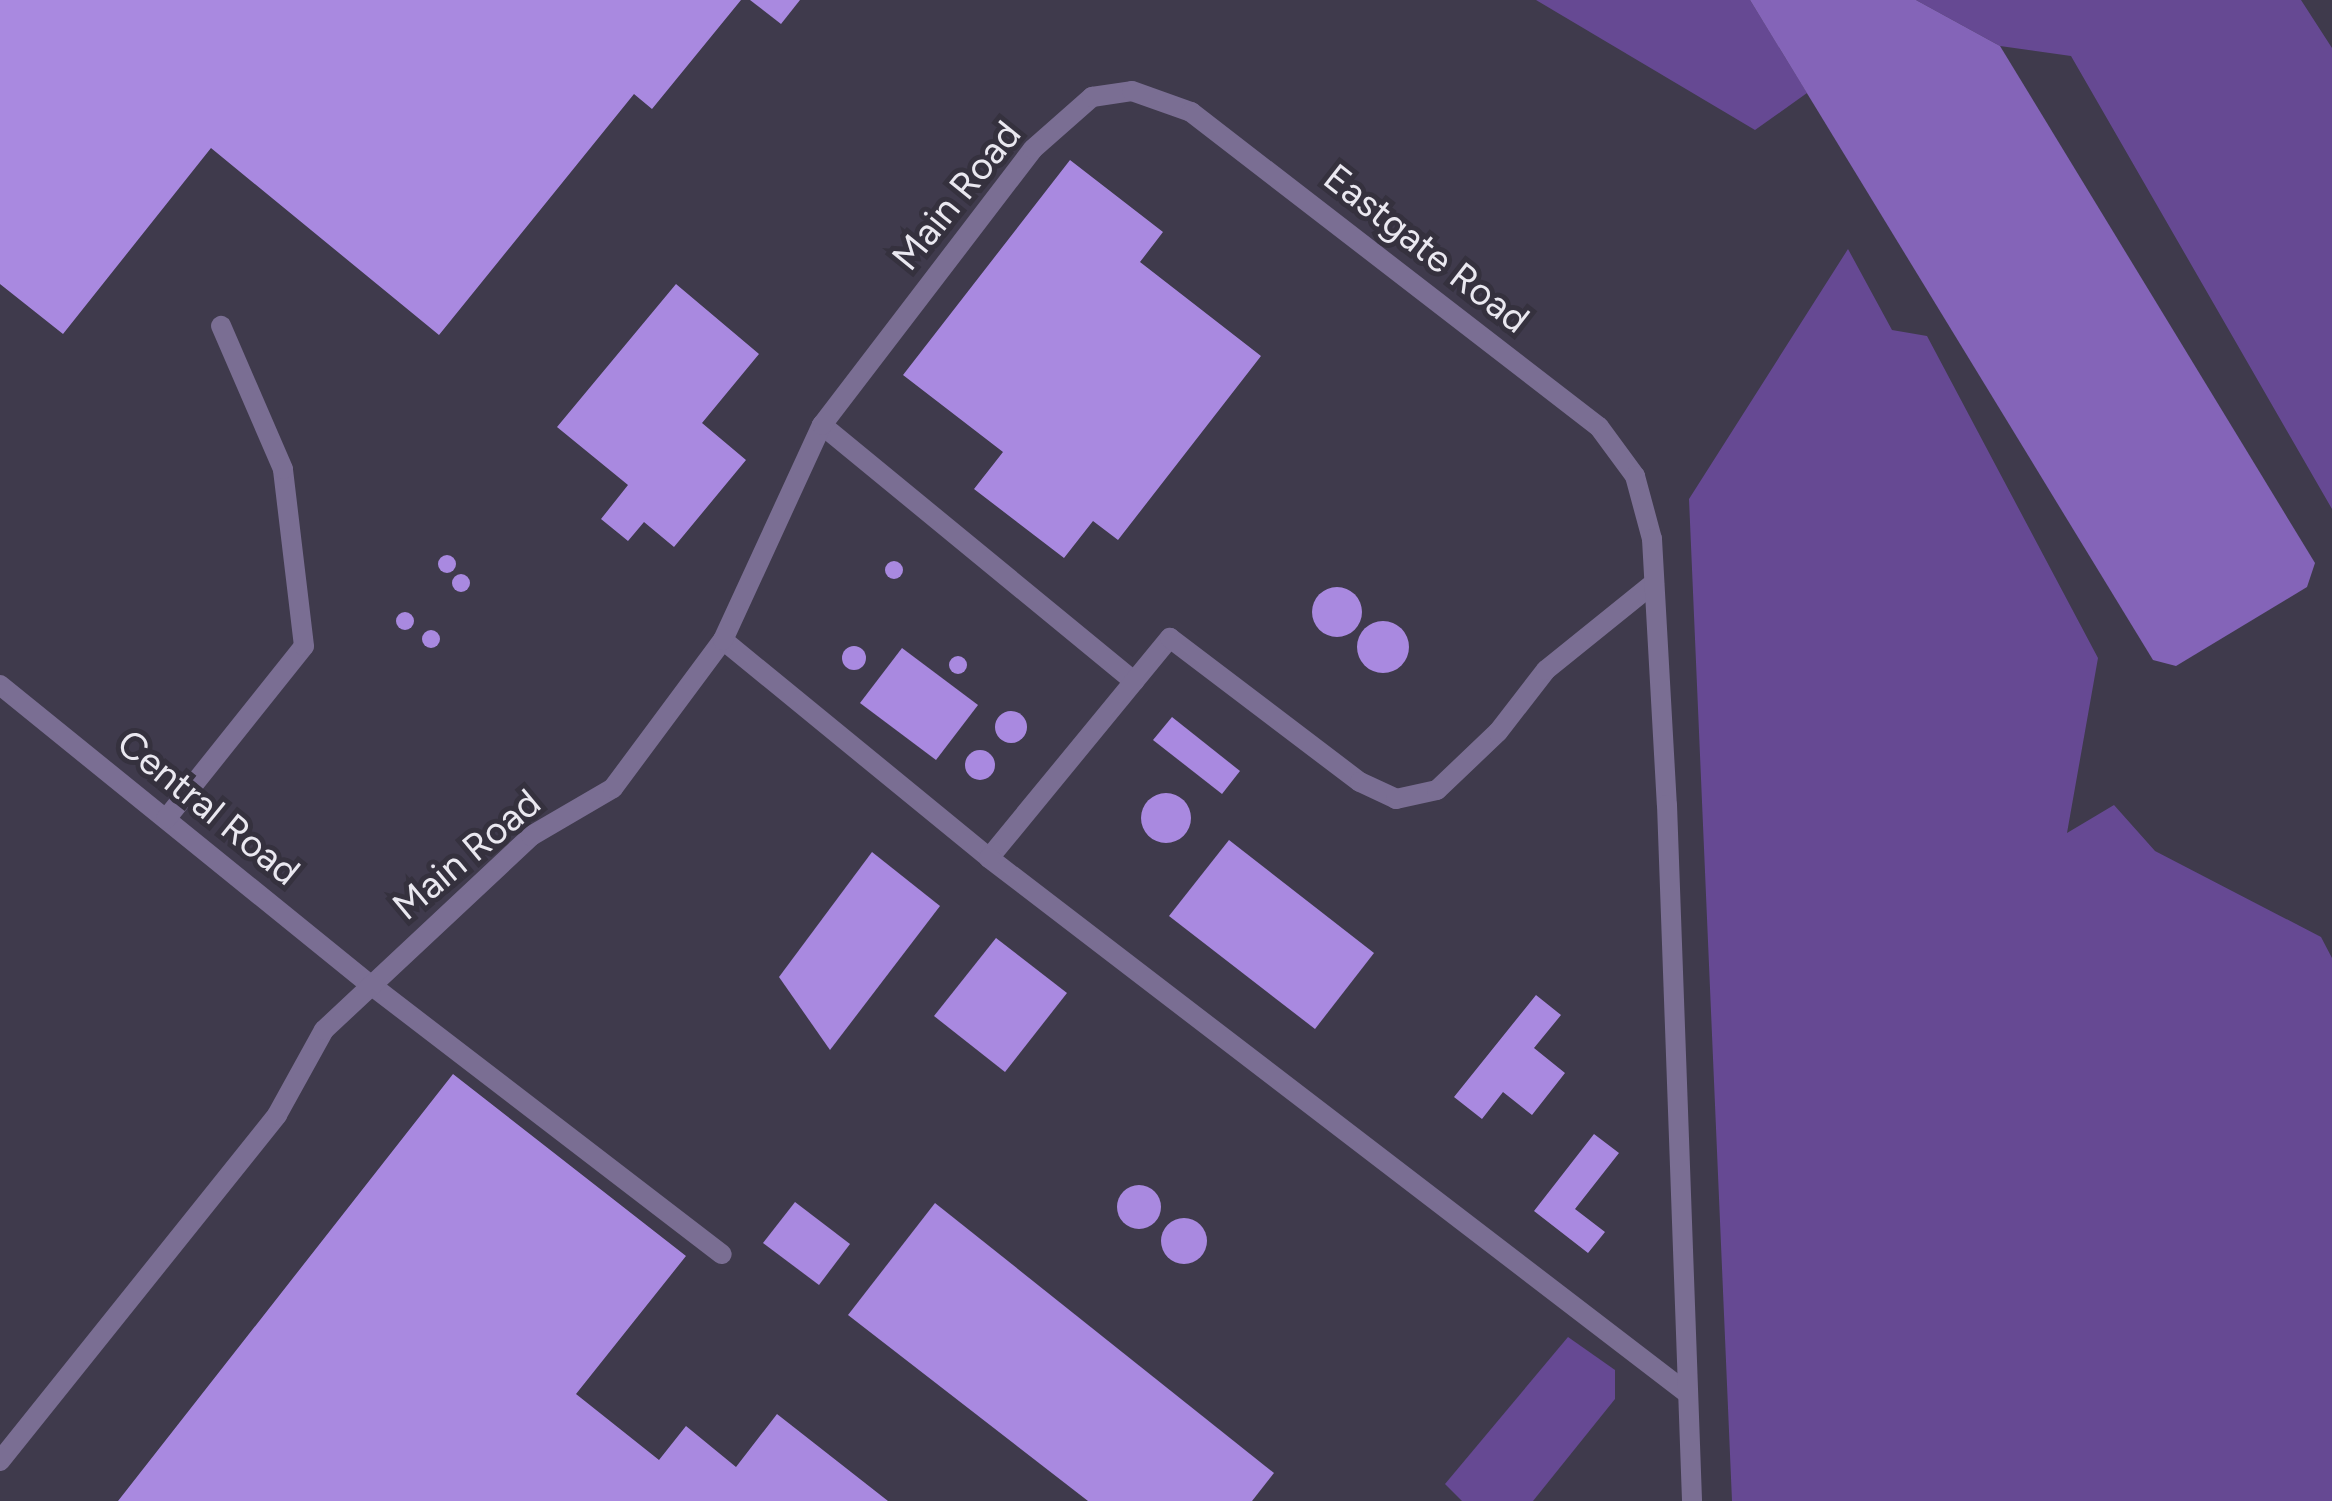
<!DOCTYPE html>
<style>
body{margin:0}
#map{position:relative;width:2332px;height:1501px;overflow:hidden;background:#35313e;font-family:Figtree,sans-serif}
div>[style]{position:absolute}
.built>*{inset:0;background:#3f3a4c}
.green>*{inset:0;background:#664993}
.water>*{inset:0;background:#8464b8}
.building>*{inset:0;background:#a989e0}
.round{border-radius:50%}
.service>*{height:20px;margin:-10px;padding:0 10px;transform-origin:10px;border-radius:10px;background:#7a6e93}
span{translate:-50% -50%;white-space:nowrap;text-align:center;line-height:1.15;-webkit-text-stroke:10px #35313e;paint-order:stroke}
.street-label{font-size:38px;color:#eae8f0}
</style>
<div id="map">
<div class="built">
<i style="clip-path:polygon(0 0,2332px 0,2332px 1501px,0 1501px)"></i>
</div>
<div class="green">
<i style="clip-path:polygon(1536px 0,1750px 0,1807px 93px,1755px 130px)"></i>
<i style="clip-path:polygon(1916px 0,2301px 0,2332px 48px,2332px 509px,2071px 56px,2000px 46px)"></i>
<i style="clip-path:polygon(1848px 249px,1892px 330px,1927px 336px,2098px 658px,2067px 833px,2114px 805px,2155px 851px,2321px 937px,2332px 958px,2332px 1501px,1732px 1501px,1689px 499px)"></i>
<i style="clip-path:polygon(1568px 1337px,1615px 1370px,1615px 1399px,1533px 1501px,1462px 1501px,1445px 1484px)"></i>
</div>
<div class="water">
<i style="clip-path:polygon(1750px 0,1916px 0,2000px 46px,2315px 563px,2307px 587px,2176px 666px,2153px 660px)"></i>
</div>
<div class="building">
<i style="clip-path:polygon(0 0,741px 0,652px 109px,634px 94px,439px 335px,211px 148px,63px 334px,0 284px)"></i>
<i style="clip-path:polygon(750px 0,800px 0,781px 24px)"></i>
<i style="clip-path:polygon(1070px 160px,1163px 232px,1140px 262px,1261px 356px,1118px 540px,1093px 521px,1064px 558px,974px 489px,1003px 452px,903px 375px)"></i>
<i style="clip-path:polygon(676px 284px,759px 354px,702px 423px,746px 460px,674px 547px,644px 522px,628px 541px,601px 519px,628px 485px,557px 427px)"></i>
<i class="round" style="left:438px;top:555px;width:18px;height:18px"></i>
<i class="round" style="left:885px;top:561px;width:18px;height:18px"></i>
<i class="round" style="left:452px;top:574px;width:18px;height:18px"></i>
<i class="round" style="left:1312px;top:587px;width:50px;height:50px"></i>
<i class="round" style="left:396px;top:612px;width:18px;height:18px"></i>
<i class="round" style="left:1357px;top:621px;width:52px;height:52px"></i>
<i class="round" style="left:422px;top:630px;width:18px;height:18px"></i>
<i class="round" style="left:842px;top:646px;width:24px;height:24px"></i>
<i style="clip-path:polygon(902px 648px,978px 705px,936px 760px,860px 703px)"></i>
<i class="round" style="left:949px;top:656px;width:18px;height:18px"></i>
<i class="round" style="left:995px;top:711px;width:32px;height:32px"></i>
<i style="clip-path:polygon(1172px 717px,1240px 771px,1222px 794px,1153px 740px)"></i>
<i class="round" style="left:965px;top:750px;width:30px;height:30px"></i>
<i class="round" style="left:1141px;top:793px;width:50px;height:50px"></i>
<i style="clip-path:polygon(1229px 840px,1374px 953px,1315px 1029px,1169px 916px)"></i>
<i style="clip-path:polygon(872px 852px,940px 906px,830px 1050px,779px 977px)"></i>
<i style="clip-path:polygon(996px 938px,1067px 993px,1005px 1072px,934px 1016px)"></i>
<i style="clip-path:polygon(1536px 995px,1561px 1015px,1534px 1048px,1565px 1073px,1532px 1115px,1503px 1092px,1482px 1119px,1454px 1097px)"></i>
<i style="clip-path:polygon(453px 1074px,686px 1256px,576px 1394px,659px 1460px,686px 1426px,736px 1467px,777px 1414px,888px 1501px,118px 1501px)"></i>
<i style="clip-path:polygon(1594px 1134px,1619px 1153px,1575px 1209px,1605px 1232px,1588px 1253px,1534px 1211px)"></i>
<i class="round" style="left:1117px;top:1185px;width:44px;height:44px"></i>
<i style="clip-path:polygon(795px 1202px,850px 1244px,819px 1285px,763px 1243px)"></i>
<i style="clip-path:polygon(935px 1203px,1274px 1473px,1252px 1501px,1088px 1501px,848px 1315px)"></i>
<i class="round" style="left:1161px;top:1218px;width:46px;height:46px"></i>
</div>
<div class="service">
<i style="left:822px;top:425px;width:404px;rotate:39.4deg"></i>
<i style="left:723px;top:640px;width:344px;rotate:39.3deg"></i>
<i style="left:989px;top:858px;width:285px;rotate:-50.6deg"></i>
<i style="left:1170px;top:638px;width:238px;rotate:37.2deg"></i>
<i style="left:1360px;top:782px;width:40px;rotate:25deg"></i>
<i style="left:1396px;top:799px;width:42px;rotate:-12.4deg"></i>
<i style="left:1437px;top:790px;width:84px;rotate:-43.6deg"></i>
<i style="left:1498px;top:732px;width:78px;rotate:-52.3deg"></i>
<i style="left:1546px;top:670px;width:139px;rotate:-38.9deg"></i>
<i style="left:0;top:685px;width:477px;rotate:39deg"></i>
<i style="left:371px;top:985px;width:442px;rotate:37.5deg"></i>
<i style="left:166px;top:819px;width:221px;rotate:-51.4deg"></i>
<i style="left:304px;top:646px;width:178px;rotate:-96.8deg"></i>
<i style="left:283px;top:469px;width:156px;rotate:-113.4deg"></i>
<i style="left:989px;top:858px;width:879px;rotate:37.47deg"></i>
<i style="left:0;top:1461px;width:443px;rotate:-51.3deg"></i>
<i style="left:277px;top:1115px;width:97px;rotate:-61.1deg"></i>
<i style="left:324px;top:1030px;width:284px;rotate:-43.1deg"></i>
<i style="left:531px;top:836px;width:95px;rotate:-30.3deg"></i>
<i style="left:613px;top:788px;width:184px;rotate:-53.4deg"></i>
<i style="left:723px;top:640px;width:237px;rotate:-65.3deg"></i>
<i style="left:822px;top:425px;width:347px;rotate:-52.6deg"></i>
<i style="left:1033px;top:149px;width:79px;rotate:-41.4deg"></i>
<i style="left:1092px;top:97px;width:40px;rotate:-8.5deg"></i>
<i style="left:1132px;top:91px;width:63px;rotate:19.6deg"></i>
<i style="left:1191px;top:112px;width:515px;rotate:37.67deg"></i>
<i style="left:1599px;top:427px;width:61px;rotate:53.7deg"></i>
<i style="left:1635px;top:476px;width:65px;rotate:74.9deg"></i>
<i style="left:1652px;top:539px;width:266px;rotate:86.8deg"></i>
<i style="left:1667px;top:805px;width:696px;rotate:87.94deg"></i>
</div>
<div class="street-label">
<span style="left:957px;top:196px;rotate:-51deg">Main Road</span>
<span style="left:1426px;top:249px;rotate:38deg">Eastgate Road</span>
<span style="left:208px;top:808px;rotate:39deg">Central Road</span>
<span style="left:467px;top:855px;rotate:-40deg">Main Road</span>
</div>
</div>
